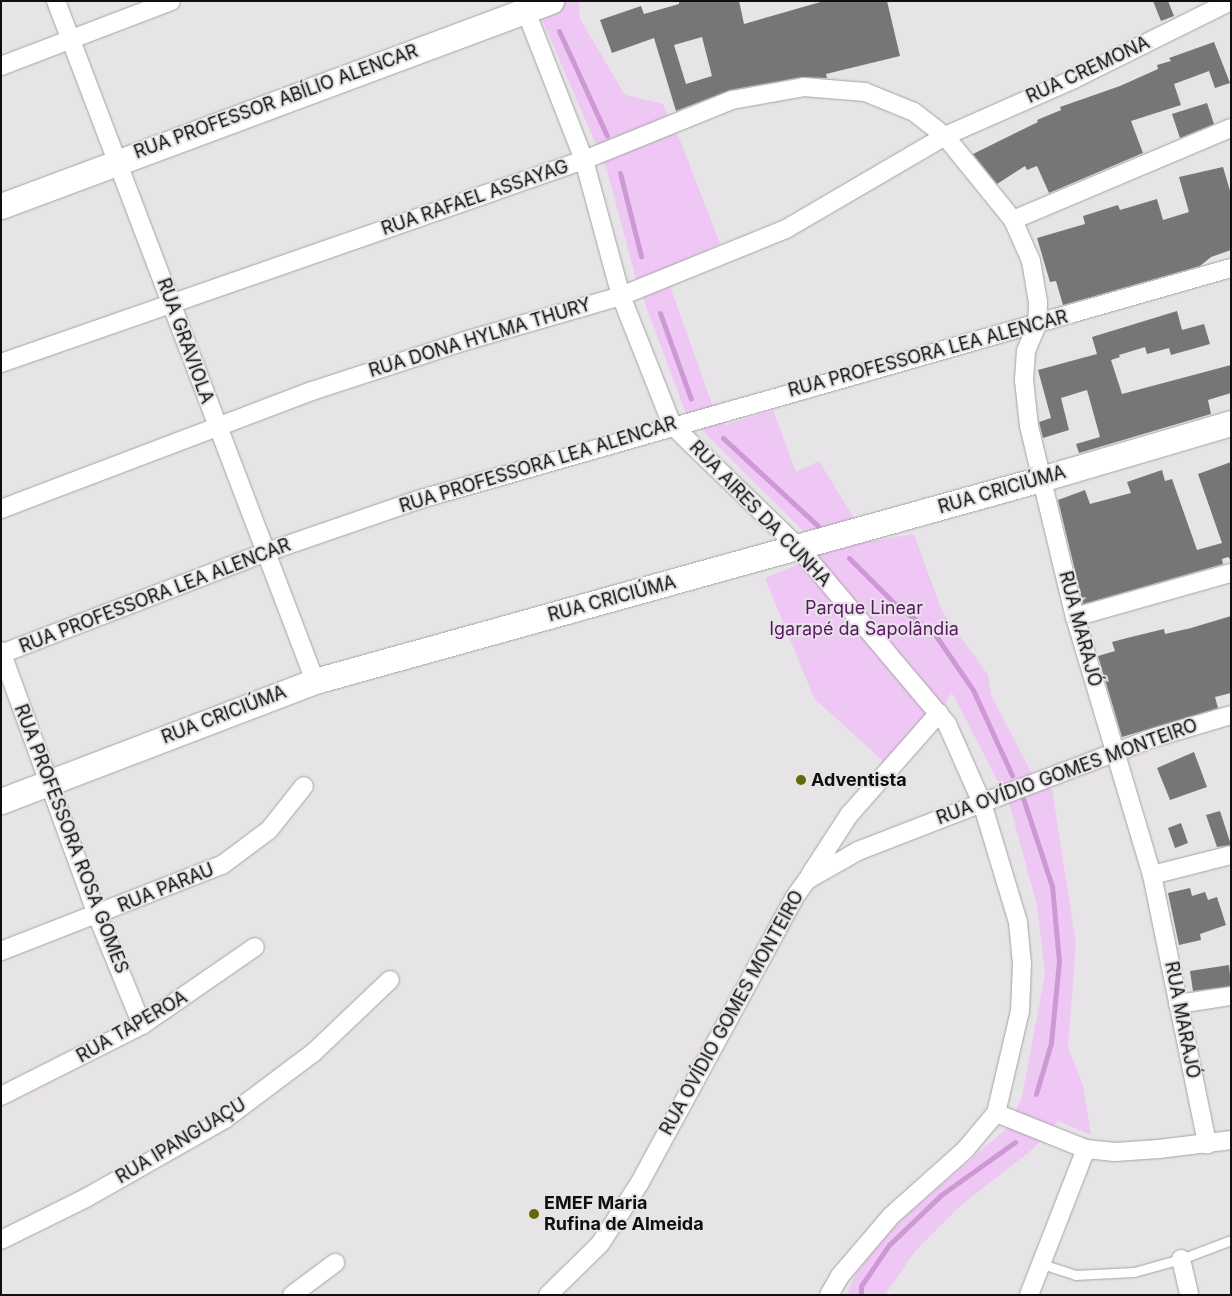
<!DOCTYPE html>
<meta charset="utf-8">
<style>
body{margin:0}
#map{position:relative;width:1232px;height:1296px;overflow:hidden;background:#e7e4e7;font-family:Inter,sans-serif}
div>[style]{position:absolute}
.green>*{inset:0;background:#efc7f4}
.stream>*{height:5px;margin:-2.5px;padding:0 2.5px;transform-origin:2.5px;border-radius:2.5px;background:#cd98d5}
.building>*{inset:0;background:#777578}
.roads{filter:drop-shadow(0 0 1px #a5a2a5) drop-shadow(0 0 1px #a5a2a5)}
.lane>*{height:9px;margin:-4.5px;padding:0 4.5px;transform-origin:4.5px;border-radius:4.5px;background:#fff}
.street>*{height:18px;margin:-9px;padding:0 9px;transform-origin:9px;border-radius:9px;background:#fff}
.secondary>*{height:25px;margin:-12.5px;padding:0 12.5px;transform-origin:12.5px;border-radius:12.5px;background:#fff}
.dots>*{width:14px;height:14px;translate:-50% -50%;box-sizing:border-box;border:2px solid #e7e4e7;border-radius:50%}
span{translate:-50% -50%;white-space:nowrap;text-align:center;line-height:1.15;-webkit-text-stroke:4px #e7e4e7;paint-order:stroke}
.street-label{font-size:18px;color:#100f10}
.park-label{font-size:18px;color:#591862}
.poi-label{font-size:18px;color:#100f10;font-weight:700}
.left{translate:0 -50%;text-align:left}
.frame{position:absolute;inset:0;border:2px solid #100f10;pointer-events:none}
</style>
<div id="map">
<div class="green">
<i style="clip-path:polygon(534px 1px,579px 1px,580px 19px,625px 95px,663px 104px,682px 145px,720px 244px,667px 268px,672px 292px,711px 401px,725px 425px,773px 410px,796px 472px,819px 461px,857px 523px,872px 541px,914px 534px,942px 611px,988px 675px,991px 695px,1031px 772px,1044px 786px,1052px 789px,1076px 944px,1068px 1047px,1083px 1085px,1091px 1135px,1058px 1121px,1033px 1149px,960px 1206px,915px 1251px,885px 1295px,847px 1294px,855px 1275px,886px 1233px,1006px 1129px,1022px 1097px,1045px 974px,1037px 905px,1009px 803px,952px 693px,897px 774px,814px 698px,765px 578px,798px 564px,807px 535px,686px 414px,636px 279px,607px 170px)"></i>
</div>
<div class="stream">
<i style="left:559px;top:31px;width:115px;rotate:65.4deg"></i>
<i style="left:620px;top:173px;width:86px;rotate:75.8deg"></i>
<i style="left:660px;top:313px;width:91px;rotate:70.2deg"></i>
<i style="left:723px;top:438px;width:129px;rotate:42.8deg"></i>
<i style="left:849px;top:558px;width:68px;rotate:45deg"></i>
<i style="left:897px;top:606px;width:46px;rotate:36.1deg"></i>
<i style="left:934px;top:633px;width:69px;rotate:55.6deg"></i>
<i style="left:973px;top:690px;width:94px;rotate:65.4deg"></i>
<i style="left:1023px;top:798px;width:93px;rotate:71.8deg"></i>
<i style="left:1052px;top:886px;width:75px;rotate:84.7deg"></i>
<i style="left:1059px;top:961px;width:82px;rotate:95.6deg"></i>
<i style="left:1051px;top:1043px;width:53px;rotate:106.4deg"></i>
<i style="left:861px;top:1295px;width:9px;rotate:-90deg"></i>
<i style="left:861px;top:1286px;width:50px;rotate:-55.7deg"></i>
<i style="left:889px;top:1245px;width:72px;rotate:-43.9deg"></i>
<i style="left:941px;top:1195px;width:91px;rotate:-35.6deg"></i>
</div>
<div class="building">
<i style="clip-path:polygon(evenodd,679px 1px,739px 1px,744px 24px,824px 1px,887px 1px,900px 56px,826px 74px,827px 78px,802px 77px,730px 90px,676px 111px,654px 38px,612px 53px,600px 20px,641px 6px,644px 14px,679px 4px,679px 1px,702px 37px,712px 76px,686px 84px,674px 45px,702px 37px)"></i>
<i style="clip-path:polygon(1153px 1px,1168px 1px,1174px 16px,1161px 21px)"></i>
<i style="clip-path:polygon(1214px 42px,1230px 83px,1215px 88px,1209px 71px,1174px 84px,1181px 105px,1131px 121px,1143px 153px,1049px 193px,1037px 166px,1027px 170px,1025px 166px,997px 184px,973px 154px,1038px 122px,1037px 120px,1061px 110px,1060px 107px,1120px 86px,1158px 69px,1157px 65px,1171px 61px,1169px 58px)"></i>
<i style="clip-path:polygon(1207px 103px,1214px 124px,1180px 138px,1172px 114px)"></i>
<i style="clip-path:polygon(1223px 167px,1231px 194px,1231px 250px,1211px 257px,1200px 266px,1063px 305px,1056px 281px,1050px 282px,1037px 238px,1085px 224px,1083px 216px,1118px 205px,1120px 210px,1157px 199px,1163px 220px,1189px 212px,1179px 177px)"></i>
<i style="clip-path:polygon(1177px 311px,1182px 330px,1204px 324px,1210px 344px,1171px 355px,1169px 348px,1147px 354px,1145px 347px,1119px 355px,1120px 357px,1111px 360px,1122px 394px,1231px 365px,1231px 393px,1208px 400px,1211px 414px,1079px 453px,1076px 444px,1100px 437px,1087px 390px,1061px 398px,1069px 430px,1043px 438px,1039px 422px,1051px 418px,1038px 370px,1097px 354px,1092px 337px)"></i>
<i style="clip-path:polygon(1231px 462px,1231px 560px,1228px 557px,1222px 559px,1223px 564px,1083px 604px,1058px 500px,1085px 490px,1090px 504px,1131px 493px,1127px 482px,1162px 470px,1165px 481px,1172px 479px,1197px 550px,1222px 543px,1198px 474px)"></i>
<i style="clip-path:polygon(1231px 616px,1231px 693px,1215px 697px,1218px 708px,1122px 737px,1098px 656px,1115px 651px,1112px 642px,1127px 638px,1164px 629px,1165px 634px,1191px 628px)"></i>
<i style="clip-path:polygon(1194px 752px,1207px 787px,1170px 800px,1157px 768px)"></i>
<i style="clip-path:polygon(1220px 811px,1231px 845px,1217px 847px,1206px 815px)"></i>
<i style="clip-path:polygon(1181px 823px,1188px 843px,1175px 848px,1168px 828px)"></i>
<i style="clip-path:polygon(1190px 888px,1192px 896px,1205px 892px,1208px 900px,1217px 897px,1226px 925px,1200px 934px,1201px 940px,1179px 945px,1168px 893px)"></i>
<i style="clip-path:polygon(1229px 965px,1231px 986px,1193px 991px,1190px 971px)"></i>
</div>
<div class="roads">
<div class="lane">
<i style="left:1039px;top:1263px;width:38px;rotate:18deg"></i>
<i style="left:1075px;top:1275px;width:59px;rotate:-2.9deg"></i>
<i style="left:1134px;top:1272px;width:49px;rotate:-15.5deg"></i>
<i style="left:1181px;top:1259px;width:53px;rotate:-20.8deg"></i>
</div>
<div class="street">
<i style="left:56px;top:1px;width:728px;rotate:69.15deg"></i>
<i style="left:522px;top:1px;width:171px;rotate:68.7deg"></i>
<i style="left:584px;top:160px;width:141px;rotate:74.8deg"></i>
<i style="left:621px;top:296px;width:139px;rotate:68.4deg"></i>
<i style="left:672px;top:425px;width:175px;rotate:44.1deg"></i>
<i style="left:798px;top:547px;width:231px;rotate:49.9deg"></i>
<i style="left:947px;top:724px;width:86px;rotate:66.1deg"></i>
<i style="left:982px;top:803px;width:124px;rotate:73.2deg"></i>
<i style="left:1018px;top:922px;width:42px;rotate:84.6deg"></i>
<i style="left:1022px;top:964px;width:47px;rotate:92.4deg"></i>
<i style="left:1020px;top:1011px;width:105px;rotate:103.2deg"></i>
<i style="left:996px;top:1113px;width:48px;rotate:130deg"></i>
<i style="left:965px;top:1150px;width:99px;rotate:138.3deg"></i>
<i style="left:891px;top:1216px;width:79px;rotate:130.4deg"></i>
<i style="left:840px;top:1276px;width:22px;rotate:120deg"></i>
<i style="left:1px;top:66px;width:182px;rotate:-20.9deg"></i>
<i style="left:1013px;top:220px;width:237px;rotate:-22.9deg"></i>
<i style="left:1px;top:363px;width:617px;rotate:-19.2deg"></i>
<i style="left:584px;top:160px;width:160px;rotate:-22.1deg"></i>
<i style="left:732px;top:100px;width:73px;rotate:-10.2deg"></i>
<i style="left:804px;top:87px;width:61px;rotate:4.7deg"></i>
<i style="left:865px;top:92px;width:53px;rotate:22.2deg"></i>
<i style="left:914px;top:112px;width:39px;rotate:38deg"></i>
<i style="left:945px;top:136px;width:108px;rotate:51deg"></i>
<i style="left:1013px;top:220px;width:45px;rotate:66.3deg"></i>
<i style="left:1031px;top:261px;width:42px;rotate:80.3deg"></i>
<i style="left:1038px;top:302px;width:23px;rotate:92deg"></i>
<i style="left:1037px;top:325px;width:28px;rotate:113deg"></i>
<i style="left:1026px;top:351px;width:29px;rotate:94deg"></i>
<i style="left:1024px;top:380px;width:46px;rotate:83.8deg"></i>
<i style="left:1029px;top:426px;width:196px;rotate:76.5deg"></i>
<i style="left:1075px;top:617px;width:269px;rotate:73.4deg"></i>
<i style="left:1152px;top:875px;width:275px;rotate:78.4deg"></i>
<i style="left:1px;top:509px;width:333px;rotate:-20.8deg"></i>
<i style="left:312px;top:391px;width:161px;rotate:-18.1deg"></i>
<i style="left:465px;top:341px;width:162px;rotate:-16.1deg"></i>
<i style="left:621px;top:296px;width:178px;rotate:-22.1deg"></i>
<i style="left:786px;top:229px;width:184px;rotate:-30.3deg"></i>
<i style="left:945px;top:136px;width:141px;rotate:-23.8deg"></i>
<i style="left:1074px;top:79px;width:175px;rotate:-26.4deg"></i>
<i style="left:1075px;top:617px;width:162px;rotate:-15.8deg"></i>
<i style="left:1px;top:651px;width:281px;rotate:70deg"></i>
<i style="left:97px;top:915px;width:119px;rotate:67.8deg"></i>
<i style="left:1px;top:654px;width:282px;rotate:-21deg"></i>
<i style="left:264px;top:553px;width:166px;rotate:-19deg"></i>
<i style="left:421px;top:499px;width:842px;rotate:-15.92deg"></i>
<i style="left:810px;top:875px;width:72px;rotate:-57deg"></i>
<i style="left:849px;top:815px;width:136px;rotate:-48.6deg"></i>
<i style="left:1152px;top:875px;width:81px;rotate:-14.2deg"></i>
<i style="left:1px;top:951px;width:237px;rotate:-21.3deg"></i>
<i style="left:222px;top:865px;width:59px;rotate:-36.7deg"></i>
<i style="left:269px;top:830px;width:56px;rotate:-51.5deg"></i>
<i style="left:1178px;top:1004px;width:54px;rotate:-8.6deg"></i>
<i style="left:1px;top:1096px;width:158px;rotate:-26.7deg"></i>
<i style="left:142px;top:1025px;width:137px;rotate:-34.6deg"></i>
<i style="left:996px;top:1113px;width:97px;rotate:21.8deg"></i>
<i style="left:1086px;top:1149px;width:29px;rotate:6deg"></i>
<i style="left:1115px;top:1152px;width:44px;rotate:-3.9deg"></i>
<i style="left:1159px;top:1149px;width:73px;rotate:-7.1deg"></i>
<i style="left:1px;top:1240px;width:95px;rotate:-26.3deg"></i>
<i style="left:86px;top:1198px;width:160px;rotate:-29.6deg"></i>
<i style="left:225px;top:1119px;width:110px;rotate:-36.9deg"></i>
<i style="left:313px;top:1053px;width:106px;rotate:-43.5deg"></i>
<i style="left:1181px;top:1259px;width:37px;rotate:77deg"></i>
<i style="left:292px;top:1295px;width:54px;rotate:-36.7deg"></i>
<i style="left:548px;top:1295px;width:73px;rotate:-44.4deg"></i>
<i style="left:600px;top:1244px;width:72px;rotate:-57deg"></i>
<i style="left:639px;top:1184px;width:325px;rotate:-61.5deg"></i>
<i style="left:794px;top:898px;width:22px;rotate:-54deg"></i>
<i style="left:807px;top:880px;width:59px;rotate:-29.6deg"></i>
<i style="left:858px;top:851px;width:133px;rotate:-21.2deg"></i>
<i style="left:982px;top:803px;width:186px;rotate:-20.8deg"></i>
<i style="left:1156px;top:737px;width:78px;rotate:-16.3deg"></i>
<i style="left:1029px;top:1295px;width:157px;rotate:-68.7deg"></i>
</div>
<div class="secondary">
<i style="left:1px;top:206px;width:587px;rotate:-20.44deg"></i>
<i style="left:1px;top:801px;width:336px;rotate:-20.9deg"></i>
<i style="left:315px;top:681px;width:754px;rotate:-15.55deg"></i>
<i style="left:1041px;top:479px;width:198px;rotate:-16.4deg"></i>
</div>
</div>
<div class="dots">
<i style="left:801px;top:780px;background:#646807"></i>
<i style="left:534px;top:1214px;background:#646807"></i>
</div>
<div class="street-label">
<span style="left:1088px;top:70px;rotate:-25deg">RUA CREMONA</span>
<span style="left:276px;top:102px;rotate:-20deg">RUA PROFESSOR ABÍLIO ALENCAR</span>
<span style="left:475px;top:198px;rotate:-19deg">RUA RAFAEL ASSAYAG</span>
<span style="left:480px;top:338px;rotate:-17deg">RUA DONA HYLMA THURY</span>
<span style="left:185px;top:341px;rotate:70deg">RUA GRAVIOLA</span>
<span style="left:928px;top:354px;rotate:-15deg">RUA PROFESSORA LEA ALENCAR</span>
<span style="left:538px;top:465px;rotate:-17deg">RUA PROFESSORA LEA ALENCAR</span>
<span style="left:1002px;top:490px;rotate:-16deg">RUA CRICIÚMA</span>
<span style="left:760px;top:514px;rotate:46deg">RUA AIRES DA CUNHA</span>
<span style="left:155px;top:596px;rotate:-21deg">RUA PROFESSORA LEA ALENCAR</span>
<span style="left:612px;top:599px;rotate:-15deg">RUA CRICIÚMA</span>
<span style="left:1080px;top:629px;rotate:75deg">RUA MARAJÓ</span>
<span style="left:224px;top:715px;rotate:-21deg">RUA CRICIÚMA</span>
<span style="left:1067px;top:772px;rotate:-20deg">RUA OVÍDIO GOMES MONTEIRO</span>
<span style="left:71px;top:839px;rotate:69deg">RUA PROFESSORA ROSA GOMES</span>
<span style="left:166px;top:888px;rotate:-22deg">RUA PARAU</span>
<span style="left:732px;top:1013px;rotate:-61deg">RUA OVÍDIO GOMES MONTEIRO</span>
<span style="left:1182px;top:1020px;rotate:79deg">RUA MARAJÓ</span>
<span style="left:132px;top:1027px;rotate:-30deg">RUA TAPEROA</span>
<span style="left:181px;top:1141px;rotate:-31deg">RUA IPANGUAÇU</span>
</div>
<div class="park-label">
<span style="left:864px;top:619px">Parque Linear<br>Igarapé da Sapolândia</span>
</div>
<div class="poi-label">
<span class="left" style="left:811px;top:780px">Adventista</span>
<span class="left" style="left:544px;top:1214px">EMEF Maria<br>Rufina de Almeida</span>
</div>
<div class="frame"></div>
</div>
